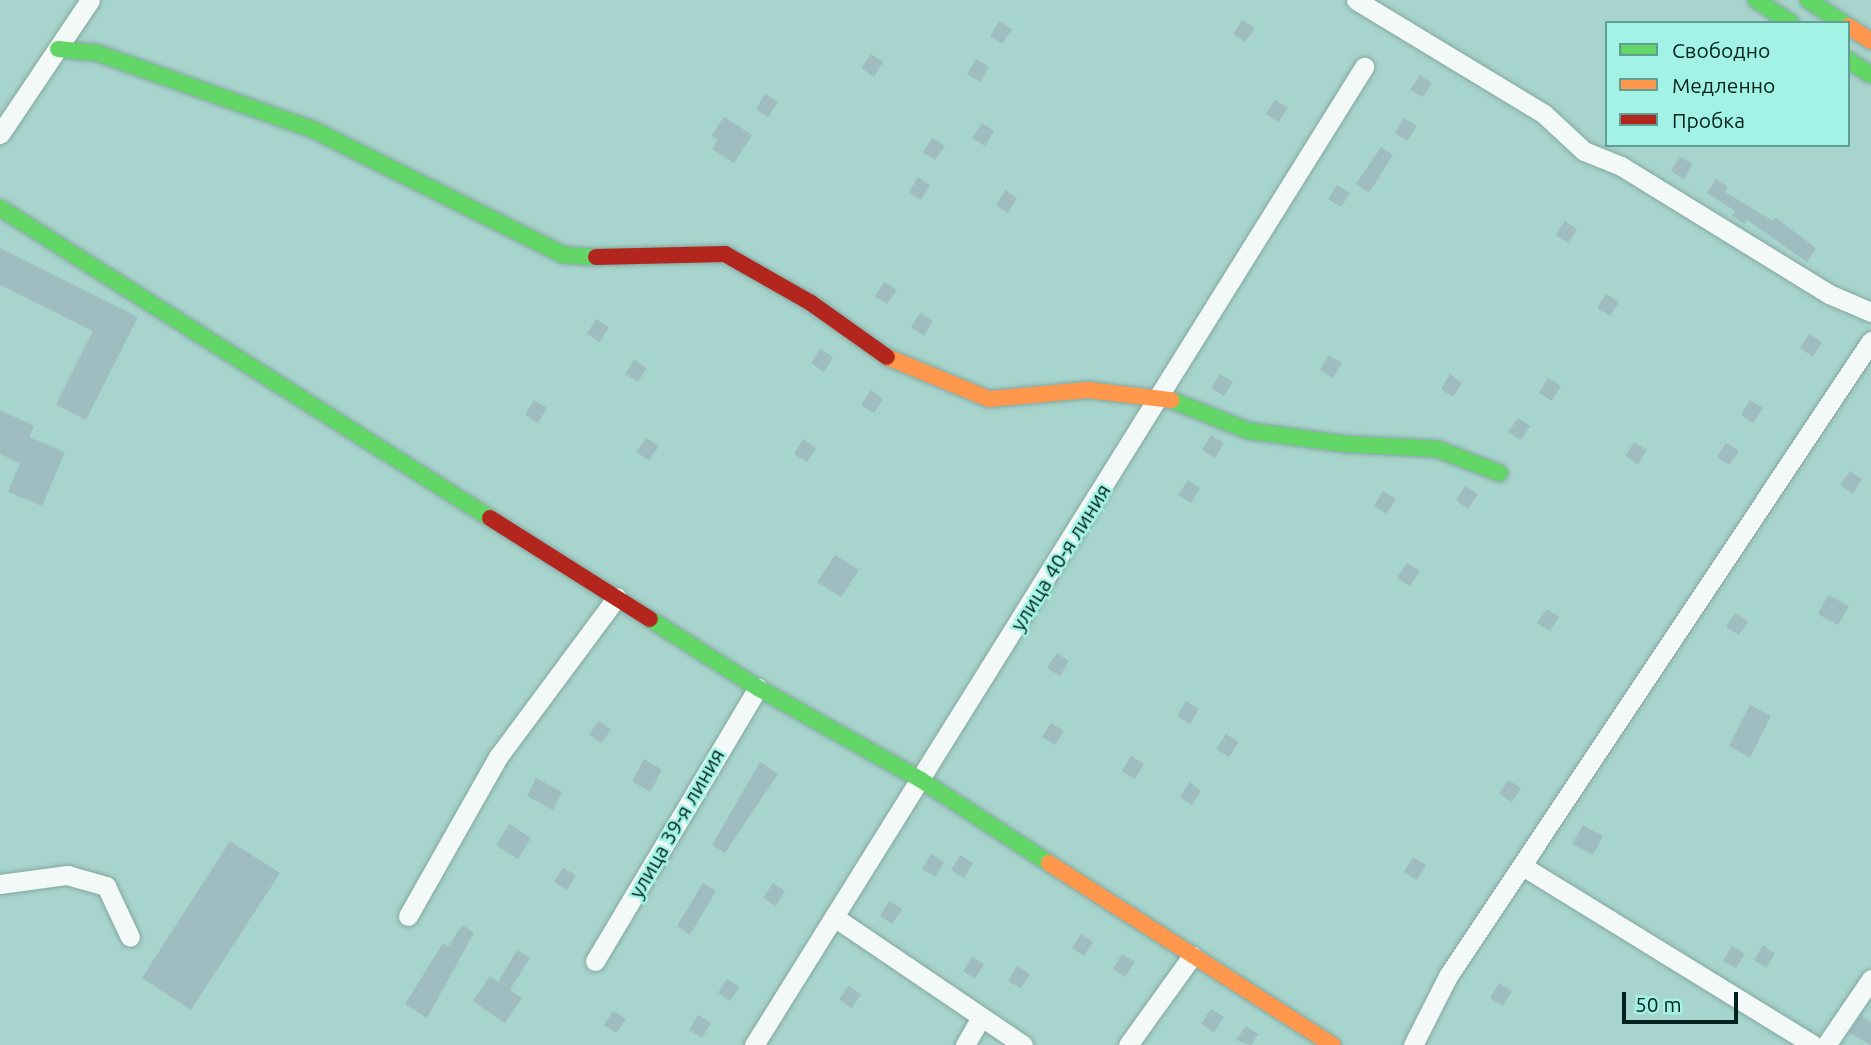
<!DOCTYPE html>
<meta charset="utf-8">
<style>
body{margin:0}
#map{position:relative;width:1871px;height:1045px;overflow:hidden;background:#a7d4cc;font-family:Ubuntu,sans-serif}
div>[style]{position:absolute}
.building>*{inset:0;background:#9fbdc1}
.roads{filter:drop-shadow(0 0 2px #83a7a1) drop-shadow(0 0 2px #83a7a1)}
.street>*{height:19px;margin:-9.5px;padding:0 9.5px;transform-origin:9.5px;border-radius:9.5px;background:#f2f9f7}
.fast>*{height:16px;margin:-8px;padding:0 8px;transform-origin:8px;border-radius:8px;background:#63d668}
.slow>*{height:16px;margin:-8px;padding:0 8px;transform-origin:8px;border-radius:8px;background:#ff974d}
.jam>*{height:16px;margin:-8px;padding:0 8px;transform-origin:8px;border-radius:8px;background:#b3261e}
span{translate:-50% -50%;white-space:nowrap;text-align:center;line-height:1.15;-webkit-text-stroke:5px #a2f3e5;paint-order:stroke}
.street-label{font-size:21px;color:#00211d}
.legend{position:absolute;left:1605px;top:21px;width:245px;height:126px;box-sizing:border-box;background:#a2f3e5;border:2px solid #619f95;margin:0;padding:9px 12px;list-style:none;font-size:21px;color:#00211d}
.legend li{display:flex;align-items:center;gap:14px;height:35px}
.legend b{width:35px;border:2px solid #619f95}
.scale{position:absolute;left:1622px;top:992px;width:116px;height:32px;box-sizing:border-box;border:4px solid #00211d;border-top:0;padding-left:9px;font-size:21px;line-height:24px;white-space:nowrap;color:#00211d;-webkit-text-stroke:5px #a2f3e5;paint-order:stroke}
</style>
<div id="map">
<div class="building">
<i style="clip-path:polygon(1242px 20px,1255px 28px,1245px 42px,1233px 34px)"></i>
<i style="clip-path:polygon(999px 21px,1012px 29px,1002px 44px,990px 36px)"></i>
<i style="clip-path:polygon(871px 54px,883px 62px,874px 77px,861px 68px)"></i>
<i style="clip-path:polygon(976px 59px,989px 67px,980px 82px,967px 74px)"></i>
<i style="clip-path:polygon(1420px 75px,1432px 83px,1423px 97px,1410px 90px)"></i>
<i style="clip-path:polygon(765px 94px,778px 102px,768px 117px,756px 109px)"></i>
<i style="clip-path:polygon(1275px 100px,1288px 108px,1278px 122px,1266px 114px)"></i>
<i style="clip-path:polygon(724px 117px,752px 135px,734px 163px,712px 149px,718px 140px,711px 136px)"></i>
<i style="clip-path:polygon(1404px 118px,1417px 126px,1407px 141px,1395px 133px)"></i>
<i style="clip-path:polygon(982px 123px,994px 131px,985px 146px,972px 138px)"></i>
<i style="clip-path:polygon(932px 138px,945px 146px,935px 160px,923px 152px)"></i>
<i style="clip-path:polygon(1381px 147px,1393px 155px,1369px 193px,1356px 184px)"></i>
<i style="clip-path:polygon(1680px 157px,1693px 164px,1684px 179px,1671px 171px)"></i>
<i style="clip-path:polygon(918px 177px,930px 185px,921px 200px,909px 192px)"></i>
<i style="clip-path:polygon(1716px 179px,1728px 187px,1725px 192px,1773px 221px,1775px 217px,1816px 248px,1807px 262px,1747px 220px,1745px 224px,1732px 216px,1735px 211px,1707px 193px)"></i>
<i style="clip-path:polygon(1337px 185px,1350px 193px,1341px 207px,1328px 199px)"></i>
<i style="clip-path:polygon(1005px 190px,1017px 198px,1008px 213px,996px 205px)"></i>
<i style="clip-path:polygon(1565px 221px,1577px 229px,1568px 243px,1556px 235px)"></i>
<i style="clip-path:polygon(0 248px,138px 317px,86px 420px,56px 405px,93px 331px,0 285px)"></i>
<i style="clip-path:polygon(884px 282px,897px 290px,887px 304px,875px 296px)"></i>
<i style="clip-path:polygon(1606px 294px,1619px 302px,1610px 316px,1597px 308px)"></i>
<i style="clip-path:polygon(920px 313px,933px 321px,924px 336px,911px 327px)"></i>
<i style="clip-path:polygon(596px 319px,609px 327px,600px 342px,587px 334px)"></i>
<i style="clip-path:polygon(1809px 334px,1822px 342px,1813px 357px,1800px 348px)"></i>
<i style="clip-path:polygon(820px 349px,833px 357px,824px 372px,811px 363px)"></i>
<i style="clip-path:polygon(1329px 355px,1342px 363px,1333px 378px,1320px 370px)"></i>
<i style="clip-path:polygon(634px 360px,647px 368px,638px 382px,625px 374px)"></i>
<i style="clip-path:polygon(1220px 374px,1233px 382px,1224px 396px,1211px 388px)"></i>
<i style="clip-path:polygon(1450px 374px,1462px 383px,1453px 397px,1441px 389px)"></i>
<i style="clip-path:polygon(1548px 378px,1561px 386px,1552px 401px,1539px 393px)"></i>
<i style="clip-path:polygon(871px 390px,883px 399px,874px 413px,861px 405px)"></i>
<i style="clip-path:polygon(534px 400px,547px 408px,538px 423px,525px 415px)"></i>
<i style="clip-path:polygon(1750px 400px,1763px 408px,1753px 423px,1741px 415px)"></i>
<i style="clip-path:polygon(0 410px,34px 426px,29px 437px,65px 452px,42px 506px,8px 492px,20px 463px,0 454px)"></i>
<i style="clip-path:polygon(1518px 418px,1530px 426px,1521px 440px,1508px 432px)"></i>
<i style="clip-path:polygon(1211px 435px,1224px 443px,1215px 458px,1202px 450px)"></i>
<i style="clip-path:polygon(646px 438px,659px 446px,649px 460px,636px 452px)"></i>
<i style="clip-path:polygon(803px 439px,816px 448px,807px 462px,794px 454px)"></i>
<i style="clip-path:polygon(1634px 442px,1647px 450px,1638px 464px,1625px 456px)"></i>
<i style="clip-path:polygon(1726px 443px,1739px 451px,1729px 465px,1717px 457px)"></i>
<i style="clip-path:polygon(1850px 471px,1862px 479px,1853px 494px,1840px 485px)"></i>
<i style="clip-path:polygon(1188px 480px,1200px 488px,1191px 503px,1178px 495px)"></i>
<i style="clip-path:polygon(1465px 486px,1478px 494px,1468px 509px,1456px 500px)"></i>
<i style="clip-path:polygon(1383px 491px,1396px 499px,1387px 514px,1374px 506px)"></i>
<i style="clip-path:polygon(835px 555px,859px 570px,841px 597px,817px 582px)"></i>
<i style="clip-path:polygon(1407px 563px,1420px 571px,1410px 586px,1397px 578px)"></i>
<i style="clip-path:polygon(1828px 595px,1849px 606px,1838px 625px,1818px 614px)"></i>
<i style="clip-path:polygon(1547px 609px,1559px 617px,1550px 631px,1537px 623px)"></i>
<i style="clip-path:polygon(1735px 613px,1748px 621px,1739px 635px,1726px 627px)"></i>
<i style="clip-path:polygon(1057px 653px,1069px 661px,1060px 676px,1047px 668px)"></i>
<i style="clip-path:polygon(1186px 701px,1199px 709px,1190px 724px,1177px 716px)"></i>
<i style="clip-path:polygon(1750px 705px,1771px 716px,1750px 758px,1729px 746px)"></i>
<i style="clip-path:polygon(598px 721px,611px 729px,602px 743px,589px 735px)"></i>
<i style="clip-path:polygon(1051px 723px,1064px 731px,1055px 745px,1042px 737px)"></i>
<i style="clip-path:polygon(1226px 734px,1239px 742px,1229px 757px,1216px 749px)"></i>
<i style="clip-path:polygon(1131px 756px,1144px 764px,1135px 779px,1122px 771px)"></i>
<i style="clip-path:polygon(644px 759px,662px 770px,650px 792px,632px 781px)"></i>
<i style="clip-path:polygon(760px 762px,778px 774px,725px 853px,712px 845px)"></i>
<i style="clip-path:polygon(536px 778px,562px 792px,553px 810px,527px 796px)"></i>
<i style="clip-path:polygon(1508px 780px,1521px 788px,1512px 802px,1499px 794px)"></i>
<i style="clip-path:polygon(1189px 782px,1201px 791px,1192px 805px,1180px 797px)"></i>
<i style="clip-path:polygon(509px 824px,531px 838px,518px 859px,496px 845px)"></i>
<i style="clip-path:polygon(1583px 825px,1603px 836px,1593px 855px,1572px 844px)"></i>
<i style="clip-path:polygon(230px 841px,280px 873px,191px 1010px,142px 978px)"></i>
<i style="clip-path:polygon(931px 854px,944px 862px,935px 877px,922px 869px)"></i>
<i style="clip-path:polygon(960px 855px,973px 863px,964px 878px,951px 870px)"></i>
<i style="clip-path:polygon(1413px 857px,1426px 865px,1417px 880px,1404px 872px)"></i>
<i style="clip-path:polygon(563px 868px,576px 875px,567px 890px,554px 882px)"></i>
<i style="clip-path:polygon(703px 883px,716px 891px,690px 935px,677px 926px)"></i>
<i style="clip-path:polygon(773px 883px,785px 891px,776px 906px,763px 898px)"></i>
<i style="clip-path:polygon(889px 901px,902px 909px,892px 924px,880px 916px)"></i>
<i style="clip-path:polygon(462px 925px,474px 933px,427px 1018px,405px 1004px,443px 943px,448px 947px)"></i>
<i style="clip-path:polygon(1081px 934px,1093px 942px,1084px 956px,1072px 948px)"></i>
<i style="clip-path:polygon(1763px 945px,1775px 954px,1766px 968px,1754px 960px)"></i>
<i style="clip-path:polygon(1732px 946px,1745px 954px,1736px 968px,1723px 961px)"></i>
<i style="clip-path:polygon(517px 950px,530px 958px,510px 990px,522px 998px,505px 1023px,473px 1001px,490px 976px,498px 982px)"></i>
<i style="clip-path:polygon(1122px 954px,1135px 962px,1125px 977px,1113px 969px)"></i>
<i style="clip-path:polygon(972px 957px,984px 964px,975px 979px,963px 971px)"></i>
<i style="clip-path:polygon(1017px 966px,1030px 974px,1021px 988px,1008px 981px)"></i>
<i style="clip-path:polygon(727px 979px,740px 987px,730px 1001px,718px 993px)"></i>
<i style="clip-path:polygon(1499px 983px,1512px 991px,1503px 1006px,1490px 998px)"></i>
<i style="clip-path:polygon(848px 986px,861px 994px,852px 1008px,839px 1000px)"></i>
<i style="clip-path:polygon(1211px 1009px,1224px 1017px,1214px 1032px,1201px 1024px)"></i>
<i style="clip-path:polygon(613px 1011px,626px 1019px,616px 1033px,604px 1025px)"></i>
<i style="clip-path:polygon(698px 1015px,711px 1023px,702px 1038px,689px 1030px)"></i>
<i style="clip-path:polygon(1861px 1015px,1871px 1022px,1871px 1045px,1849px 1033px)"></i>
<i style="clip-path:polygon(1246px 1026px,1258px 1034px,1251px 1045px,1236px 1040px)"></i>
</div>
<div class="roads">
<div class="street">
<i style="left:1356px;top:0;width:220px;rotate:31.2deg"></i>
<i style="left:1544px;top:114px;width:54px;rotate:42.8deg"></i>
<i style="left:1584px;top:151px;width:40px;rotate:22deg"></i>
<i style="left:1621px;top:166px;width:244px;rotate:31.6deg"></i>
<i style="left:1829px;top:294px;width:46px;rotate:23.2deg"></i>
<i style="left:0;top:134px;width:161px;rotate:-56.1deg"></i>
<i style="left:1524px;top:867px;width:339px;rotate:31.6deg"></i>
<i style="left:0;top:884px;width:68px;rotate:-7.7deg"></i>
<i style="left:67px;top:875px;width:41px;rotate:15.8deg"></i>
<i style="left:106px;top:886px;width:56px;rotate:64.8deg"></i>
<i style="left:408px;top:916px;width:183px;rotate:-60.5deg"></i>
<i style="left:498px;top:757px;width:199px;rotate:-53.4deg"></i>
<i style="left:834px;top:917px;width:228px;rotate:34.1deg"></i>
<i style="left:595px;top:961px;width:318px;rotate:-59.2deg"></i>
<i style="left:754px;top:1045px;width:1153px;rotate:-58.05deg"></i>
<i style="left:965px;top:1045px;width:32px;rotate:-60deg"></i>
<i style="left:1128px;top:1045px;width:110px;rotate:-54.3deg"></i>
<i style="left:1413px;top:1045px;width:77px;rotate:-63.1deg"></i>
<i style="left:1448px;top:976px;width:763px;rotate:-56.33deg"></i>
<i style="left:1826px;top:1045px;width:80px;rotate:-55.7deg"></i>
</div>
<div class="fast">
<i style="left:1756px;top:0;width:42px;rotate:33.3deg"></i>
<i style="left:1808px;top:0;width:42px;rotate:33.3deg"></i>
<i style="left:58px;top:49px;width:39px;rotate:6deg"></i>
<i style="left:97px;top:53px;width:228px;rotate:19.5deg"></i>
<i style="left:312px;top:129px;width:282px;rotate:26.6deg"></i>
<i style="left:564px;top:255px;width:32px;rotate:4deg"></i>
<i style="left:1848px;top:60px;width:27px;rotate:33deg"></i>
<i style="left:0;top:208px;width:580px;rotate:32.32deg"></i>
<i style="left:1171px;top:400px;width:84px;rotate:21.7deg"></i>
<i style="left:1249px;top:431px;width:97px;rotate:7.7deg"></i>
<i style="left:1345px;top:444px;width:92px;rotate:3.1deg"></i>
<i style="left:1437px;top:449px;width:67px;rotate:20.9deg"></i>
<i style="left:650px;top:619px;width:128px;rotate:32.6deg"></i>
<i style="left:758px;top:688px;width:187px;rotate:29.4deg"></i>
<i style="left:921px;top:780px;width:153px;rotate:33deg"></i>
</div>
<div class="slow">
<i style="left:1848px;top:26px;width:27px;rotate:33deg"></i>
<i style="left:887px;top:357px;width:110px;rotate:22.4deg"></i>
<i style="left:989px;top:399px;width:99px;rotate:-5.2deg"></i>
<i style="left:1088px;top:390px;width:84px;rotate:6.9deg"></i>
<i style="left:1049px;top:863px;width:337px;rotate:32.7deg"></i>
</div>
<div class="jam">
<i style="left:596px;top:257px;width:129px;rotate:-1.3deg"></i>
<i style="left:725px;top:254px;width:99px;rotate:29.7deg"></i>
<i style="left:811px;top:303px;width:93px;rotate:35.4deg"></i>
<i style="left:490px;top:518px;width:189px;rotate:32.3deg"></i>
</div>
</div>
<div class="street-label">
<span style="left:1060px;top:557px;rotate:-58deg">улица 40-я линия</span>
<span style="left:676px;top:823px;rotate:-60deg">улица 39-я линия</span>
</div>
<ul class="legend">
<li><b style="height:9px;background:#63d668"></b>Свободно</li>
<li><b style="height:9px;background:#ff974d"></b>Медленно</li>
<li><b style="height:9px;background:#b3261e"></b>Пробка</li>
</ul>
<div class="scale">50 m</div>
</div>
